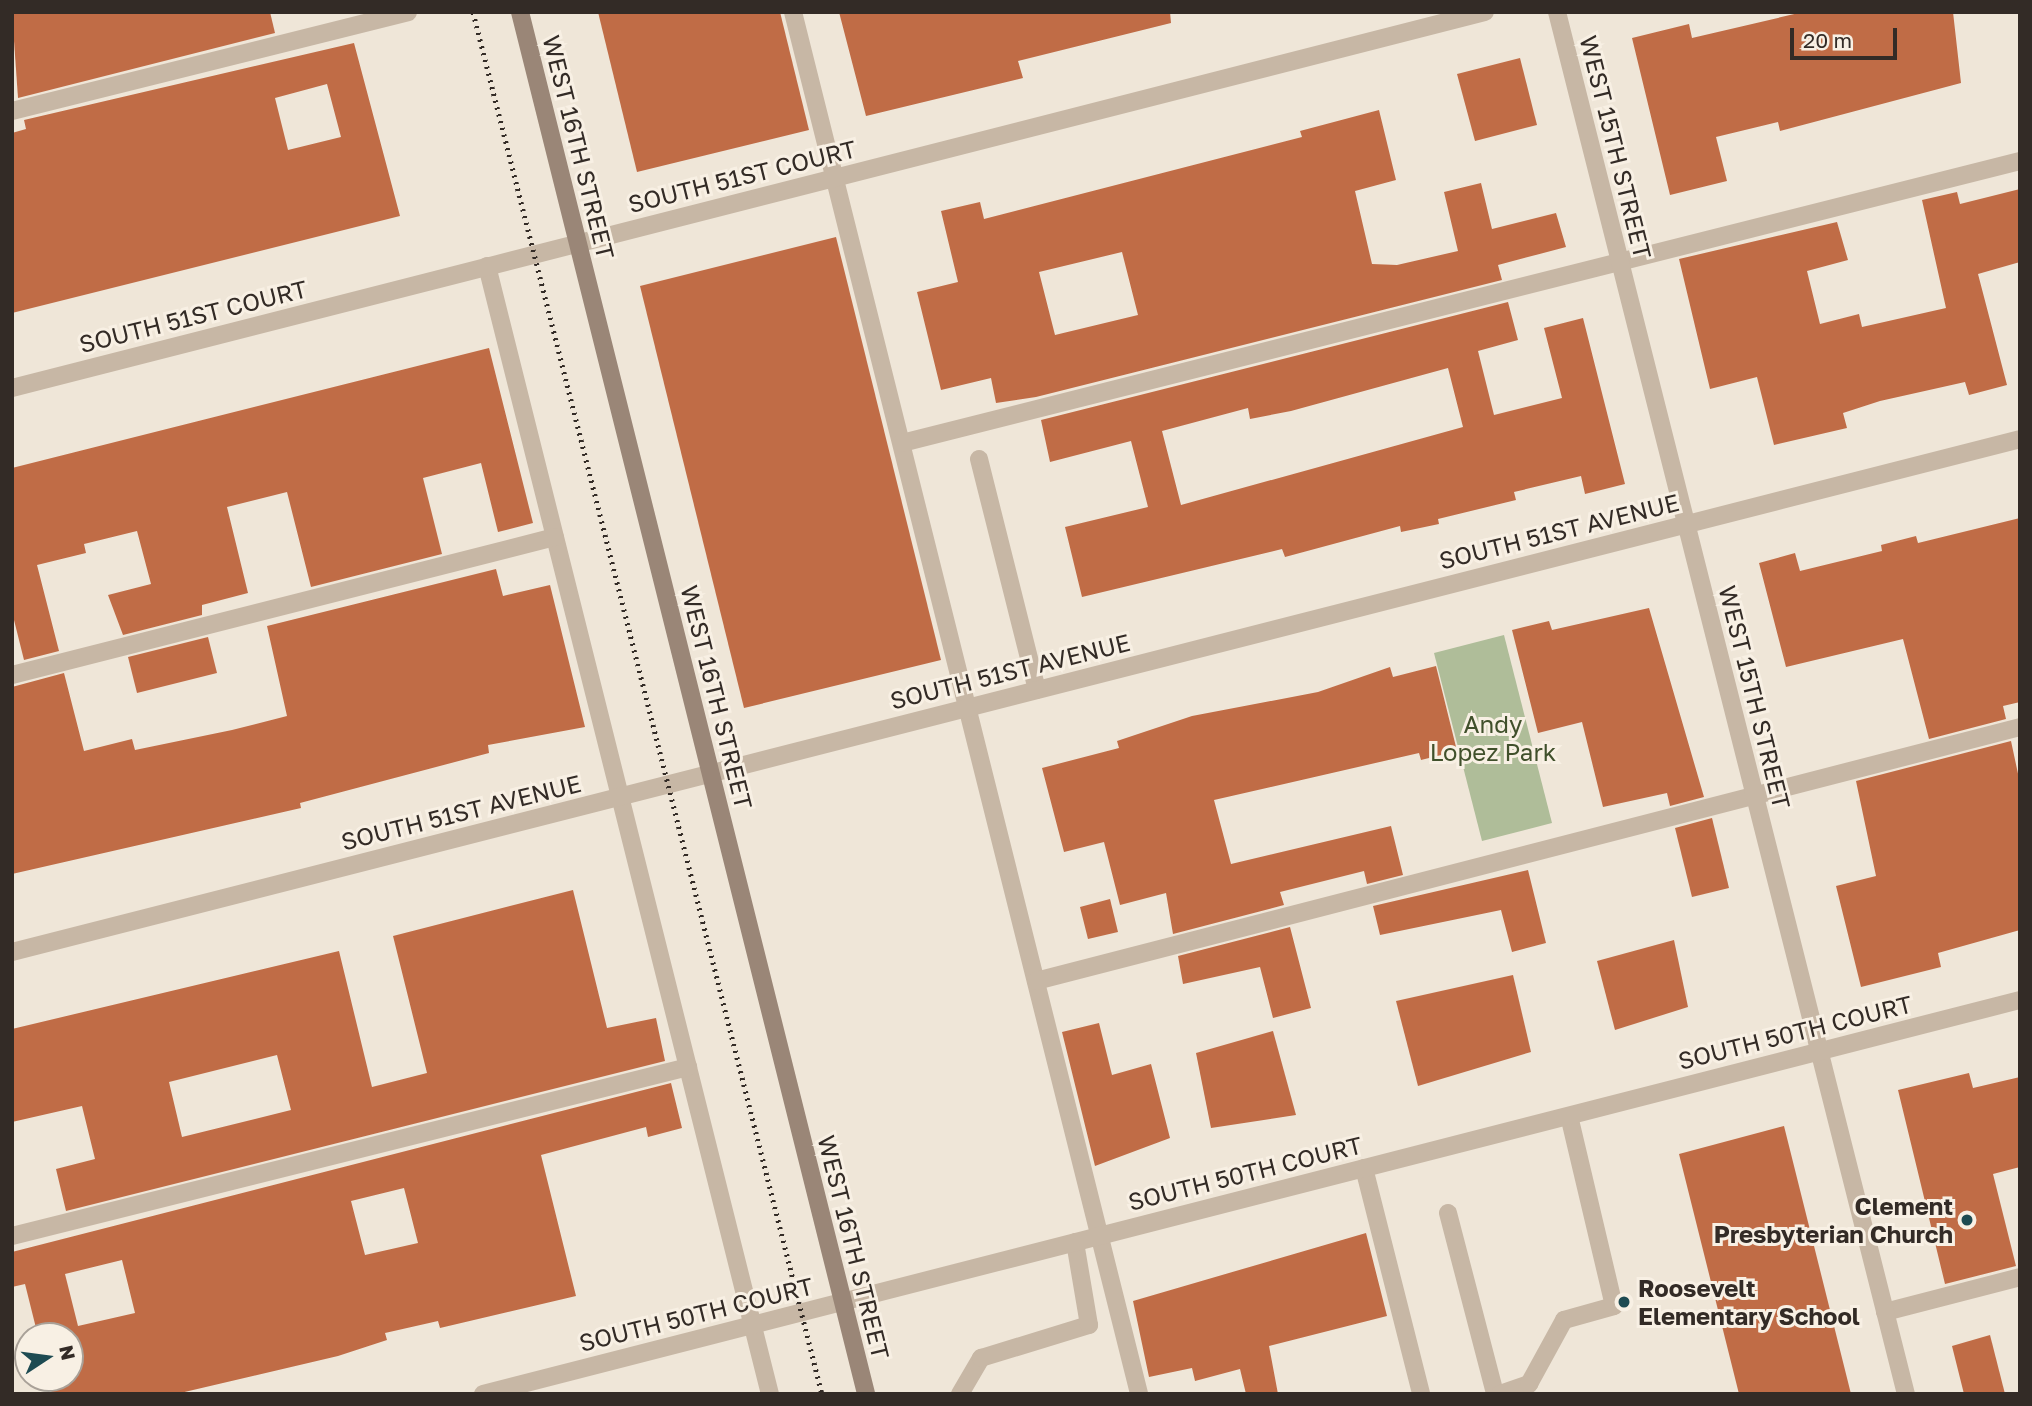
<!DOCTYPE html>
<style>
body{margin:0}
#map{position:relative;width:2032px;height:1406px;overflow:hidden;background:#efe6d8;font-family:"Golos Text",sans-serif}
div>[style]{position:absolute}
.green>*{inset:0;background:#afbd99}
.building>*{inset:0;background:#c06c46}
.lane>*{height:18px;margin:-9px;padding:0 9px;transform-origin:9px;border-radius:9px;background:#c7b7a5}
.street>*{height:18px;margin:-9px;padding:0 9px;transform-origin:9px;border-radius:9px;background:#c7b7a5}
.secondary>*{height:18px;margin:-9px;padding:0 9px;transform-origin:9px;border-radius:9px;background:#9a8677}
.rail>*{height:5px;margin-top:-2.5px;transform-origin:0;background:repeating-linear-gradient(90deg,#332b26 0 2px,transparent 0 7px)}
.dots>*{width:19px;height:19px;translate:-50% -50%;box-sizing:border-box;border:4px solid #f8f0e4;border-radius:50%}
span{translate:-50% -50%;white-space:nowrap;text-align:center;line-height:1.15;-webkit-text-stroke:6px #f8f0e4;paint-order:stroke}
.street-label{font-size:24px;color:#332b26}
.park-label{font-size:24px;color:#40502b}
.poi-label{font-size:24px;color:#332b26;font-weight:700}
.right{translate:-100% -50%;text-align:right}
.left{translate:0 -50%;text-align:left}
.frame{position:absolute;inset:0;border:14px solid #332b26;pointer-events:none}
.north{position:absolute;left:14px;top:1322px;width:70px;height:70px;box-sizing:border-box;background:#f8f0e4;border:2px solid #a9a198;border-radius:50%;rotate:77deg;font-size:19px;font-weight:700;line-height:28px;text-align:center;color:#332b26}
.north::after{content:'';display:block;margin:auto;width:24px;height:32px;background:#1e4b52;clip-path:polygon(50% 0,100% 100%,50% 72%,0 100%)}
.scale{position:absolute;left:1790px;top:28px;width:107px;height:32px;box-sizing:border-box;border:4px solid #332b26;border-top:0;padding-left:9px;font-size:21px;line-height:24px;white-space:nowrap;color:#332b26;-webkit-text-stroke:5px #f8f0e4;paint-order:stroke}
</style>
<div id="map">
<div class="green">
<i style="clip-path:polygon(1504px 635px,1552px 823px,1482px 841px,1434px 653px)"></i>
</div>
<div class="building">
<i style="clip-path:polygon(12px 12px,270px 12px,275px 33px,18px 98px)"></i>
<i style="clip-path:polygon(598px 12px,780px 12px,809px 130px,637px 172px)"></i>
<i style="clip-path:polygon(839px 12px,1170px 12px,1171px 23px,1018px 61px,1023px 78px,866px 116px)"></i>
<i style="clip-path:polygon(1803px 12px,1953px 12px,1961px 83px,1780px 131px,1778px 122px,1716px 137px,1727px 181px,1670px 195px,1632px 38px,1689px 24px,1692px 38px)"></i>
<i style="clip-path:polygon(evenodd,354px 43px,400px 216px,12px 313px,12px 133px,26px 129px,24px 120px,354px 43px,327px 84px,341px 137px,288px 150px,275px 98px,327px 84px)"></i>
<i style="clip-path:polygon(1520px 58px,1537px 125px,1475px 141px,1457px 74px)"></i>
<i style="clip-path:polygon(evenodd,1379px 110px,1396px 180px,1355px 191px,1372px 264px,1397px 265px,1458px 251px,1444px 192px,1481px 183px,1492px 229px,1556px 213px,1566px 247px,1498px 265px,1502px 280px,1036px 397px,996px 403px,991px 378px,941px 390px,917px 292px,958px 282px,941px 211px,980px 202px,984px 219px,1302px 137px,1300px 131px,1379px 110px,1122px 252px,1138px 315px,1055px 335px,1039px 272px,1122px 252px)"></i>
<i style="clip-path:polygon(2020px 189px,2020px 262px,1978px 274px,2007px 385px,1969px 395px,1965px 382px,1880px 401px,1843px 413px,1847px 428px,1774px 445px,1757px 377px,1710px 389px,1679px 259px,1837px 222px,1848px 260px,1807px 271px,1820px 324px,1859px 314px,1862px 327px,1946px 308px,1922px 200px,1957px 192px,1960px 204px)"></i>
<i style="clip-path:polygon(836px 237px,941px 660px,744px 708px,640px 286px)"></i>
<i style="clip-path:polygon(evenodd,1508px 302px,1518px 340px,1478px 351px,1494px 415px,1562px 398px,1544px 328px,1583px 318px,1625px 484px,1585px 494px,1581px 476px,1514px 492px,1516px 500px,1438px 519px,1439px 524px,1401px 532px,1400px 526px,1285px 557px,1282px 549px,1082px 597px,1065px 527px,1148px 507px,1131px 441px,1050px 462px,1041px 420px,1508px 302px,1448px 368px,1463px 427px,1181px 505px,1162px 431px,1248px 408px,1250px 419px,1291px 411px,1448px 368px)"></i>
<i style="clip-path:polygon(489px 348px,533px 523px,498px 532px,481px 463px,423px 478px,442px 554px,311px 587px,287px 492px,227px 507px,248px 593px,202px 605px,202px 615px,123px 635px,108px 595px,151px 584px,137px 531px,84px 544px,86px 553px,37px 565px,59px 651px,24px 660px,12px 612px,12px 468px)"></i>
<i style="clip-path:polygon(2020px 518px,2020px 702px,2003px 706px,2006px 719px,1929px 739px,1903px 639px,1786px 667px,1759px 563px,1795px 553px,1800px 571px,1882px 551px,1881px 545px,1916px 536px,1918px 543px)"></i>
<i style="clip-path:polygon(496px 569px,503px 596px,550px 585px,585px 727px,488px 745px,489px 753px,300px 803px,301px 808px,12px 874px,12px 687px,64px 673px,84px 751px,132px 739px,135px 750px,232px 730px,287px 716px,267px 626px)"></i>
<i style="clip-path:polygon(1649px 608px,1704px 797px,1670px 806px,1667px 793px,1603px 807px,1582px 722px,1538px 733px,1512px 630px,1549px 621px,1552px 630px)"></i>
<i style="clip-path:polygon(208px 637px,217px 673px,137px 693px,128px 657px)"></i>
<i style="clip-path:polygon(1436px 666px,1457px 751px,1421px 760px,1419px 753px,1214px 800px,1231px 864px,1391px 826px,1403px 875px,1367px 884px,1364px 871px,1280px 892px,1284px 905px,1173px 934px,1166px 893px,1120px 905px,1104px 842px,1064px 852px,1042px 768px,1119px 748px,1117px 741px,1192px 716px,1318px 692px,1390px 667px,1393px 677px)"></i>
<i style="clip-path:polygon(2011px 741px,2020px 783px,2020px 930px,1938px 953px,1941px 967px,1861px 987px,1836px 886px,1876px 876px,1856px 781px)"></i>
<i style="clip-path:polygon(1712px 818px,1729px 888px,1692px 897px,1675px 828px)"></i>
<i style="clip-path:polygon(1528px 870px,1546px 943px,1512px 952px,1501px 910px,1380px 935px,1373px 906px)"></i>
<i style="clip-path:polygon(evenodd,573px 890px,607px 1028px,656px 1018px,665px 1061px,66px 1211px,56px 1169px,95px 1159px,82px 1106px,12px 1122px,12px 1029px,339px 951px,372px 1087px,427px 1073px,393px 936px,573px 890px,277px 1055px,291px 1110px,182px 1137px,169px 1082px,277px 1055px)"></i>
<i style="clip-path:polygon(1110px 899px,1118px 932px,1088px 939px,1080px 907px)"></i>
<i style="clip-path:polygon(1290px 927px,1311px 1008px,1273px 1018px,1260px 967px,1183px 984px,1178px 956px)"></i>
<i style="clip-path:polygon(1674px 940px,1688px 1007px,1615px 1030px,1597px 961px)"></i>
<i style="clip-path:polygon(1513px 975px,1531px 1052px,1418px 1086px,1396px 1001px)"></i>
<i style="clip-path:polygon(1099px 1023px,1112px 1075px,1151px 1064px,1170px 1138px,1095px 1166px,1062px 1032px)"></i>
<i style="clip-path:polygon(1273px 1031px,1296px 1115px,1211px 1128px,1196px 1053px)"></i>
<i style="clip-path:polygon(1969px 1073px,1973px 1088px,2020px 1077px,2020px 1167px,1993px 1174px,2016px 1266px,1945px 1284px,1898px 1090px)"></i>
<i style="clip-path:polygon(evenodd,671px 1083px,682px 1128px,648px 1137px,646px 1127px,541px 1155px,576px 1296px,440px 1328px,438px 1321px,385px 1333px,387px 1340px,338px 1356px,176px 1394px,52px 1394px,48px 1378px,70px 1378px,70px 1336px,38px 1336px,25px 1284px,12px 1287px,12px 1252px,671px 1083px,404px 1188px,418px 1243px,365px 1255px,351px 1201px,404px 1188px,671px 1083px,122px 1260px,135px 1313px,78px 1326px,65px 1274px,122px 1260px)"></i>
<i style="clip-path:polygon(1784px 1126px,1851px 1394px,1739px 1394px,1679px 1154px)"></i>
<i style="clip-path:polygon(1366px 1233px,1387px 1316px,1269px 1346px,1278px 1394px,1246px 1394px,1240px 1369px,1195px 1381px,1192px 1368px,1149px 1377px,1133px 1301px)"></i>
<i style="clip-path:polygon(1990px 1335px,2005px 1394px,1964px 1394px,1952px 1346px)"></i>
</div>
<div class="lane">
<i style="left:793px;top:12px;width:1425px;rotate:75.94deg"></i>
<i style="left:12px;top:111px;width:408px;rotate:-14deg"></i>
<i style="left:487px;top:266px;width:1163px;rotate:75.92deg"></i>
<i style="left:902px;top:443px;width:1153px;rotate:-14.16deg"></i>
<i style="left:979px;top:459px;width:238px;rotate:75.9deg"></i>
<i style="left:12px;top:675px;width:560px;rotate:-14.26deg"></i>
<i style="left:1036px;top:981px;width:1016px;rotate:-14.47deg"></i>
<i style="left:1364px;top:1168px;width:233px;rotate:75.8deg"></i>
<i style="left:1448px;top:1213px;width:187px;rotate:75.4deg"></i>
<i style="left:12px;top:1236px;width:697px;rotate:-14.04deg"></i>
<i style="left:1885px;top:1312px;width:139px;rotate:-14.5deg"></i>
<i style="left:960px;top:1394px;width:42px;rotate:-59.7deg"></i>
<i style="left:981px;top:1358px;width:113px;rotate:-17deg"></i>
<i style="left:1089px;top:1325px;width:84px;rotate:-99.6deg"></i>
<i style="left:1500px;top:1394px;width:31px;rotate:-19deg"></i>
<i style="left:1529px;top:1384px;width:73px;rotate:-61.3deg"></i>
<i style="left:1564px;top:1320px;width:52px;rotate:-15.6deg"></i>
<i style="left:1614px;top:1306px;width:195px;rotate:-103.3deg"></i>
</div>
<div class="street">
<i style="left:1557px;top:12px;width:1425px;rotate:75.83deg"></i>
<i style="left:12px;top:388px;width:1520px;rotate:-14.32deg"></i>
<i style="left:12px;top:952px;width:2072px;rotate:-14.33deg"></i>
<i style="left:483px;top:1394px;width:1587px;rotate:-14.38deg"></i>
</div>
<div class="secondary">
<i style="left:520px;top:12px;width:1425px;rotate:75.94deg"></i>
</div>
<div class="rail">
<i style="left:473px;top:12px;width:1425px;rotate:75.83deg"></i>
</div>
<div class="dots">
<i style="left:1967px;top:1220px;background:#1e4b52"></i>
<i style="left:1624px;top:1302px;background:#1e4b52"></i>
</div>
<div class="street-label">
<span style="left:579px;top:147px;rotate:76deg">WEST 16TH STREET</span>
<span style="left:1616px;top:147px;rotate:76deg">WEST 15TH STREET</span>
<span style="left:742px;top:176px;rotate:-14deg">SOUTH 51ST COURT</span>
<span style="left:193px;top:316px;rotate:-14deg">SOUTH 51ST COURT</span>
<span style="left:1559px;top:531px;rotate:-14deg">SOUTH 51ST AVENUE</span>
<span style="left:1010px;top:671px;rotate:-14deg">SOUTH 51ST AVENUE</span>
<span style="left:717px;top:697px;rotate:76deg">WEST 16TH STREET</span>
<span style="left:1755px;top:697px;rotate:76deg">WEST 15TH STREET</span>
<span style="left:461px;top:812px;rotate:-14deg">SOUTH 51ST AVENUE</span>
<span style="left:1795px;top:1032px;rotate:-14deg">SOUTH 50TH COURT</span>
<span style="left:1245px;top:1173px;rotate:-14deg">SOUTH 50TH COURT</span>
<span style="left:854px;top:1247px;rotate:76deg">WEST 16TH STREET</span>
<span style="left:696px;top:1314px;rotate:-14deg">SOUTH 50TH COURT</span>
</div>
<div class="park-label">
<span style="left:1493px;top:738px">Andy<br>Lopez Park</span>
</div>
<div class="poi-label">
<span class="right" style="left:1953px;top:1220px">Clement<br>Presbyterian Church</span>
<span class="left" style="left:1638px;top:1302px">Roosevelt<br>Elementary School</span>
</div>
<div class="frame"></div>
<div class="north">N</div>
<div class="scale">20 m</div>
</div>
